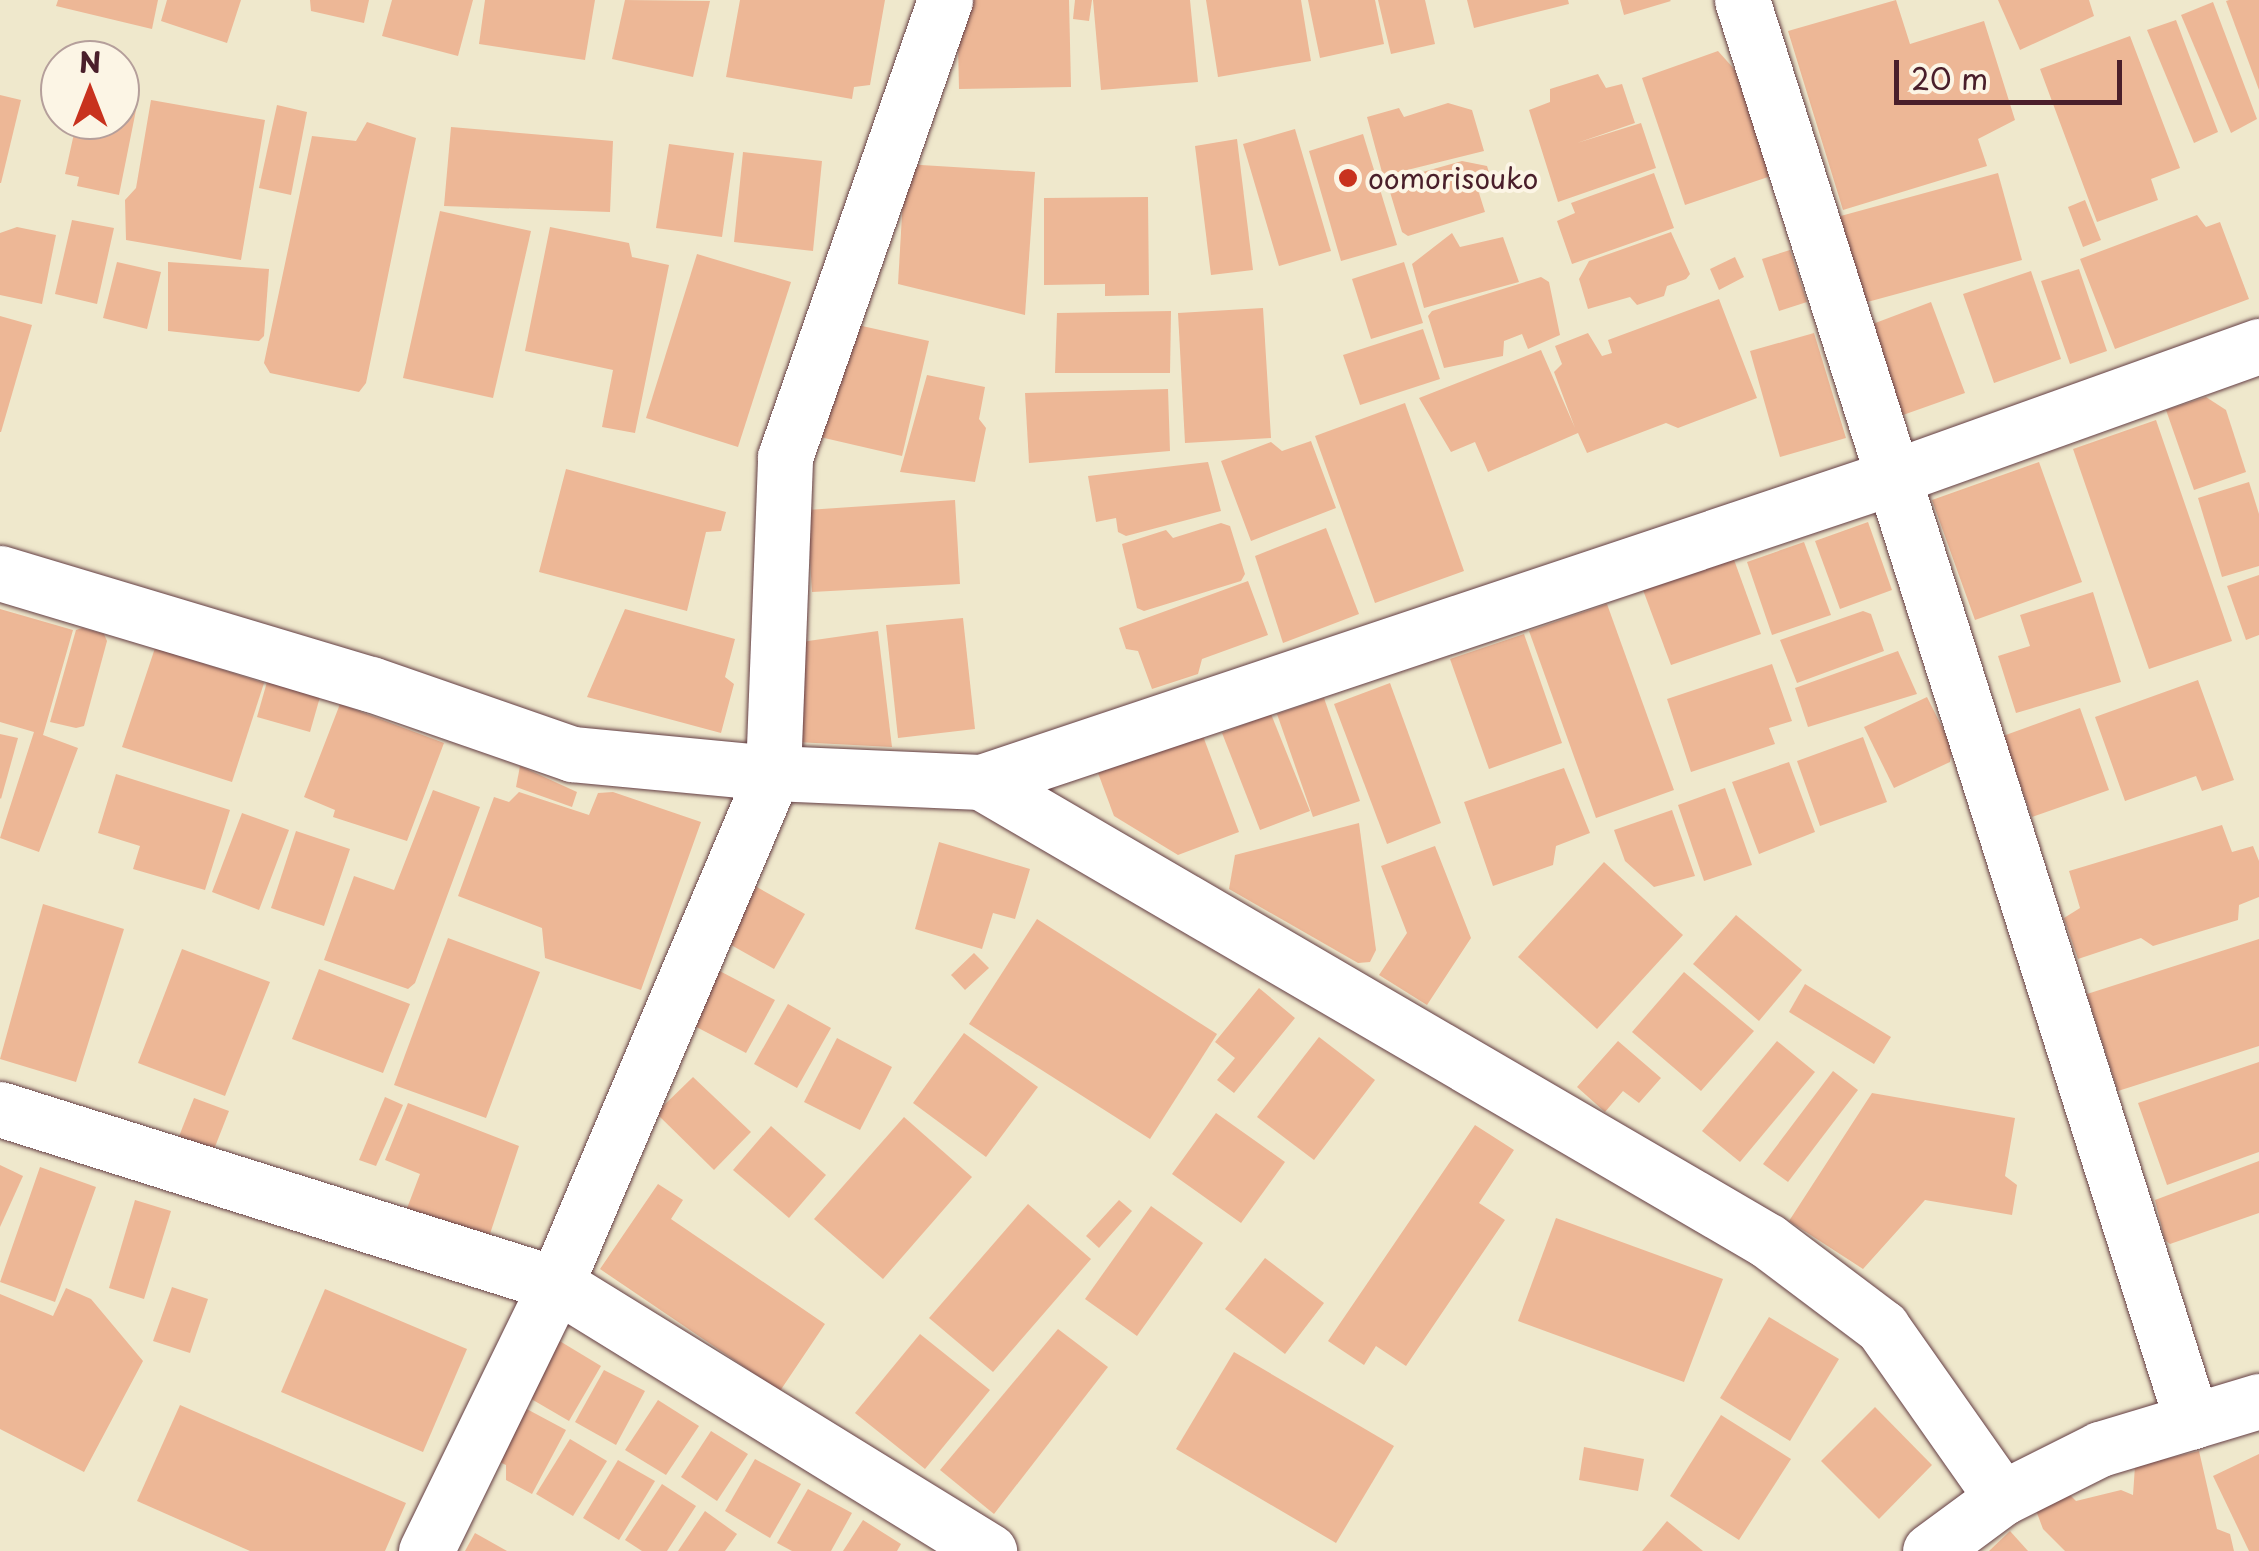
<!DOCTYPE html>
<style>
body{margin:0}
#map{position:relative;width:2259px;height:1551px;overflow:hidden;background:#efe8cc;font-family:"Playpen Sans",sans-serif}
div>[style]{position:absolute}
.building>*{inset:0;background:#edb796}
.roads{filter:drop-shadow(0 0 2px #633d43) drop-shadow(0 0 2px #633d43)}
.minor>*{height:55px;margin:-27.5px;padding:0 27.5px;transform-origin:27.5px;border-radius:27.5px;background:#fff}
.dots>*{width:28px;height:28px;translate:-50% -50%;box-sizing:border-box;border:5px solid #fcf5e5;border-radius:50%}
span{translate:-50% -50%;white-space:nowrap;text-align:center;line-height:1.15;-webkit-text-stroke:8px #fcf5e5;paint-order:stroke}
.poi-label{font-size:28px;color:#4a1f2b}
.left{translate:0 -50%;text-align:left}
.north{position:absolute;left:40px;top:40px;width:100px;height:100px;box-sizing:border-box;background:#fcf5e5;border:2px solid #b59f9b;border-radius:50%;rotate:0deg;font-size:28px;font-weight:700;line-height:40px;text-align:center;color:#4a1f2b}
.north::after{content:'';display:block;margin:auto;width:35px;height:45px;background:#c8321e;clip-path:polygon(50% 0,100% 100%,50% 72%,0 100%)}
.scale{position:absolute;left:1894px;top:60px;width:228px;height:45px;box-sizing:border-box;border:5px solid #4a1f2b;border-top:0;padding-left:12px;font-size:30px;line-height:35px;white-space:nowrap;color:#4a1f2b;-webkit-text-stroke:8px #fcf5e5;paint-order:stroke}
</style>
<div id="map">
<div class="building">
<i style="clip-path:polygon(58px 0,158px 0,152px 29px,56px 6px)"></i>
<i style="clip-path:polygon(167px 0,241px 0,227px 43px,161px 21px)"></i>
<i style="clip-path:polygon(310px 0,369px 0,364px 23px,311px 11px)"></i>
<i style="clip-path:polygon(392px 0,473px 0,458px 56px,382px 36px)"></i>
<i style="clip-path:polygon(485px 0,595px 0,585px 60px,479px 44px)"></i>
<i style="clip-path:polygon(625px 0,710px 1px,693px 77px,612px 59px)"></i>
<i style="clip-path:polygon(740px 0,885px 0,870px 85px,854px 87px,852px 99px,726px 77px)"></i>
<i style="clip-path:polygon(957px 0,1069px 0,1071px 87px,959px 89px)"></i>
<i style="clip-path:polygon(1075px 0,1092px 0,1089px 21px,1073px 19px)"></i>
<i style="clip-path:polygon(1093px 0,1190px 0,1198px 82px,1101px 90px)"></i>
<i style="clip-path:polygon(1206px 0,1301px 0,1311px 61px,1218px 77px)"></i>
<i style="clip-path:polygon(1308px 0,1375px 0,1384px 44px,1320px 58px)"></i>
<i style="clip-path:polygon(1378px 0,1425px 0,1435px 44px,1391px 54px)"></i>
<i style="clip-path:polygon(1467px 0,1568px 0,1569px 4px,1474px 28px)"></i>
<i style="clip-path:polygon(1620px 0,1670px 0,1671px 1px,1624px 15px)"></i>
<i style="clip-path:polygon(1896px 0,1910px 44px,1984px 21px,2015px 120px,1978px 139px,1987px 166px,1843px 210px,1788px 31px)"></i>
<i style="clip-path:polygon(1998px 0,2089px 0,2094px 16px,2020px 50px)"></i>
<i style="clip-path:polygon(2229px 0,2259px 0,2259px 90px,2226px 1px)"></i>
<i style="clip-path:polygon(2213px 2px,2257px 119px,2231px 133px,2181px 15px)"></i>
<i style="clip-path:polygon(2176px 20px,2218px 132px,2194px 143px,2147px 30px)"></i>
<i style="clip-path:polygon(2130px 36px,2180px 168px,2151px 179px,2158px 200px,2097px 222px,2040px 69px)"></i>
<i style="clip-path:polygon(1718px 51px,1735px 70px,1771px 176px,1685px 205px,1642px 78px)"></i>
<i style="clip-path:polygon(1598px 74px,1606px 88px,1622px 84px,1635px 123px,1577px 143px,1641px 123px,1656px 168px,1558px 202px,1529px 110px,1550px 102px,1550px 89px)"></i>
<i style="clip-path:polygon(0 95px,21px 100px,1px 183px,0 183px)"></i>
<i style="clip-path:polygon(151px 100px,265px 120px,241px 260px,126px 240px,125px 200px,136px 188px)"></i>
<i style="clip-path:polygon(1448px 103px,1472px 110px,1484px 151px,1383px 176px,1367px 117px,1399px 108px,1404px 117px)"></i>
<i style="clip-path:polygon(277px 105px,307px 112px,291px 195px,259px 188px)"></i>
<i style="clip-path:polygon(120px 107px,136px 110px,119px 195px,77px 186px,79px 177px,65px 174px,77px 120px,120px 120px)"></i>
<i style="clip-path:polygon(367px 122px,416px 138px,366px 383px,359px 392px,270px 373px,264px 363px,312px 136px,356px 141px)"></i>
<i style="clip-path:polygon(451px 127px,613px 141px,610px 212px,444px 206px)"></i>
<i style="clip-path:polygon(1295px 129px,1331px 251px,1279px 266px,1243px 144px)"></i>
<i style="clip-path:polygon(1363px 134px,1397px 245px,1341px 261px,1309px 151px)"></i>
<i style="clip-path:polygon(1237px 139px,1253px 270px,1211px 275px,1195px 146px)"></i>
<i style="clip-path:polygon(669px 144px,734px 153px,722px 237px,656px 228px)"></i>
<i style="clip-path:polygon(743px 152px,822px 161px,813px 251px,734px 242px)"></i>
<i style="clip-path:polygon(1462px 161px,1487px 166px,1494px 188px,1479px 193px,1485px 212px,1408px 236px,1402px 232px,1387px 182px)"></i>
<i style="clip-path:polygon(905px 164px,1035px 172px,1025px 315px,898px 284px)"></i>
<i style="clip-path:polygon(1654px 173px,1674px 228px,1572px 264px,1557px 221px,1575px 213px,1571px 203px)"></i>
<i style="clip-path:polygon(1998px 173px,2022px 260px,1860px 304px,1837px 217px)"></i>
<i style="clip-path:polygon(1148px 197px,1149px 295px,1105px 296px,1105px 284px,1044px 285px,1044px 198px)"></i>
<i style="clip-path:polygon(2085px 200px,2101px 240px,2083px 247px,2068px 207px)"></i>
<i style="clip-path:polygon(440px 211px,531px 231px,493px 398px,403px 378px)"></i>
<i style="clip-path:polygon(2197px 215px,2206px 227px,2220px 222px,2249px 299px,2115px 349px,2080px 259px)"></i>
<i style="clip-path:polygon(72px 220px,114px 228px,97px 304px,55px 294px)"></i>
<i style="clip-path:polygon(17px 227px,56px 235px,42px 304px,0 295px,0 233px)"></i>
<i style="clip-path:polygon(550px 227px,629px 243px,632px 257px,669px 265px,635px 433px,602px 427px,613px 370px,525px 351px)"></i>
<i style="clip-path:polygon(1671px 232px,1690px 274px,1686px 279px,1667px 286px,1664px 296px,1637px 305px,1630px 297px,1588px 309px,1579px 279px,1589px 261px)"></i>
<i style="clip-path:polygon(1452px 233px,1460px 247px,1503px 237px,1519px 282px,1424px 308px,1412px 264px)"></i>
<i style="clip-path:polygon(1790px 250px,1807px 302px,1779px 311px,1762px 259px)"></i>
<i style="clip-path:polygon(697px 254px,791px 282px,738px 447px,646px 418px)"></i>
<i style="clip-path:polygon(1735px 257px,1744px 277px,1719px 290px,1710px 269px)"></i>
<i style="clip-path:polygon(117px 262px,161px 272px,147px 329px,103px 318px)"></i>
<i style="clip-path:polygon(168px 262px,269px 269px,264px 336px,259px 341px,168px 331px)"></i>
<i style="clip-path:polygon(1404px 262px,1423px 323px,1371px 339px,1352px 279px)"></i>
<i style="clip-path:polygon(2079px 269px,2107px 351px,2070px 364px,2041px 281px)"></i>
<i style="clip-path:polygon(2031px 271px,2061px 359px,1994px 383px,1963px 294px)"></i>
<i style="clip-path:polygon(1541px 277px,1549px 282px,1560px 335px,1528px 349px,1522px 334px,1504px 341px,1503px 356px,1444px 368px,1428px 316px,1432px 311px)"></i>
<i style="clip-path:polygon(1719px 299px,1757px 398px,1678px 428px,1666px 423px,1587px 453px,1578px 433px,1488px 472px,1475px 442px,1451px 452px,1419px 398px,1541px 350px,1575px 428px,1554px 372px,1562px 364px,1555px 346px,1588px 333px,1602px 356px,1612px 353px,1608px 340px)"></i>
<i style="clip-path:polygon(1931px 302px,1965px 393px,1903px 415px,1870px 325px)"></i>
<i style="clip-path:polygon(1263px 308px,1271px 438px,1185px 443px,1178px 313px)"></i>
<i style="clip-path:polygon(1171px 311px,1170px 373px,1055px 373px,1057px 313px)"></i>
<i style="clip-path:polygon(0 316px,32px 325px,1px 432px,0 432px)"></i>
<i style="clip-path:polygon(840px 321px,929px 341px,902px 456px,820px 437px)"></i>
<i style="clip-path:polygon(1423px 329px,1440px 379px,1360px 405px,1343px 355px)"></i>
<i style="clip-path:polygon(1814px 333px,1846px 438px,1780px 457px,1750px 351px)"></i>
<i style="clip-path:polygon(927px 375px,985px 387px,979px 419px,986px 428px,975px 482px,900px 472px)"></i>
<i style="clip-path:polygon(1168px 389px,1170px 451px,1029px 463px,1025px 393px)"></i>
<i style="clip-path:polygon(2206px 397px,2226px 410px,2246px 472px,2194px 490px,2166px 410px)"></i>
<i style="clip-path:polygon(1405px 403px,1464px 571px,1375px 603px,1315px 436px)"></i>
<i style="clip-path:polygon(2156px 420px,2232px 641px,2149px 669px,2073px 449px)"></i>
<i style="clip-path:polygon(1311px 441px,1336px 508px,1251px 541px,1221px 461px,1271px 442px,1282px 451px)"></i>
<i style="clip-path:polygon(1208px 462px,1221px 511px,1126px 536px,1118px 532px,1116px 518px,1096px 522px,1088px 476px)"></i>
<i style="clip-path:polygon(2039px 462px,2082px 582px,1975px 620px,1932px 500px)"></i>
<i style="clip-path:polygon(566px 469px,726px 512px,721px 531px,706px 532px,687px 611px,539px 572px)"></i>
<i style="clip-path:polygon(2249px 482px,2259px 514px,2259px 566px,2222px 577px,2198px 498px)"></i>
<i style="clip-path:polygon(955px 500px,960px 584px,812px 592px,807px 510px)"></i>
<i style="clip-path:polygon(1868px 522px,1892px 590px,1840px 609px,1815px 541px)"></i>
<i style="clip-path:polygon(1221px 523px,1230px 526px,1245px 574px,1241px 581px,1144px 611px,1137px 608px,1122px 544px,1166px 530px,1173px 538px)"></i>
<i style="clip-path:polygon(1326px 528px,1359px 614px,1283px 643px,1255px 556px)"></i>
<i style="clip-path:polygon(1804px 542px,1831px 615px,1772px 635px,1747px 562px)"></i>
<i style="clip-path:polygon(1733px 557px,1761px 634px,1671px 665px,1643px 590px)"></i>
<i style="clip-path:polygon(2259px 575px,2259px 635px,2246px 640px,2227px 586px)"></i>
<i style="clip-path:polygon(1248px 581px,1268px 635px,1202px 659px,1198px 674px,1152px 689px,1138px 651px,1126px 649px,1119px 628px)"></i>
<i style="clip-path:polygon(2093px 592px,2121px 682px,2016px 713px,1998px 656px,2030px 646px,2020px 615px)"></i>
<i style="clip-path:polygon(1607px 604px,1674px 790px,1596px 818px,1529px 631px)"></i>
<i style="clip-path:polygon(0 609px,73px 630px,43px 735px,78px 748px,39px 852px,0 838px,34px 732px,0 722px)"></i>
<i style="clip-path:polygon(625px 609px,735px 639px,725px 677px,734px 684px,721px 733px,587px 697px)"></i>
<i style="clip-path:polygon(1863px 611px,1871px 614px,1884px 651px,1797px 683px,1780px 640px)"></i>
<i style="clip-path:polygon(963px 618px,975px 729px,898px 738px,886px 625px)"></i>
<i style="clip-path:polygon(82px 628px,104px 634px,107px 641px,84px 726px,76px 728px,50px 722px,76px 630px)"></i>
<i style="clip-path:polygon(878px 631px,892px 747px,796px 742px,794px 643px)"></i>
<i style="clip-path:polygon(1524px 634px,1562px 743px,1489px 769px,1450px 659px)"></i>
<i style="clip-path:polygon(155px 648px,264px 683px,232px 782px,122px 747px)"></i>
<i style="clip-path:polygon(1898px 651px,1917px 694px,1808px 727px,1795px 688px)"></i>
<i style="clip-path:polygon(1772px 664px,1792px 721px,1769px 728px,1775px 744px,1691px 772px,1667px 699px)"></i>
<i style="clip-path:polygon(2198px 680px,2234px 780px,2202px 791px,2196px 776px,2125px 801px,2095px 717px)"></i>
<i style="clip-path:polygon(267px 682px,320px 697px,310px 732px,257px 717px)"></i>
<i style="clip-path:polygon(1390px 683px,1441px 823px,1387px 844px,1334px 704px)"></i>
<i style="clip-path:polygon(1927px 697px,1952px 747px,1950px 762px,1894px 788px,1864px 727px)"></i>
<i style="clip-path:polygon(1324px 698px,1360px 801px,1313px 817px,1277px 714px)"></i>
<i style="clip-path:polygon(340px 704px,444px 743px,407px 841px,333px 817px,335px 810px,304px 797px)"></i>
<i style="clip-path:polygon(2080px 708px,2109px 790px,2032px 817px,2003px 736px)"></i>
<i style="clip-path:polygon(1271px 714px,1310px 811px,1260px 830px,1222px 733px)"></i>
<i style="clip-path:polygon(0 734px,18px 738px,1px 799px,0 798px)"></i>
<i style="clip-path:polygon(1203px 736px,1239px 832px,1178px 855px,1114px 816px,1098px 773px)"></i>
<i style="clip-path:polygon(1863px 737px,1887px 802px,1820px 826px,1797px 761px)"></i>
<i style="clip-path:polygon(1789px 762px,1815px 832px,1759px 854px,1732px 782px)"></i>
<i style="clip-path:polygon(520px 766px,577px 792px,572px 807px,516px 787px)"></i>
<i style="clip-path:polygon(1564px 768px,1590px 833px,1556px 846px,1553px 865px,1493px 886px,1464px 802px)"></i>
<i style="clip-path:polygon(116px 774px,230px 810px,205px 890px,133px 869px,140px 846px,98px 833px)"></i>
<i style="clip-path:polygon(1725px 788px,1752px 865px,1704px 881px,1678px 805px)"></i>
<i style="clip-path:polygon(433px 790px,480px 807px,415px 983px,408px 989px,324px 960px,354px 876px,394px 890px)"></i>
<i style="clip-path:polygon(519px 792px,589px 815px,598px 793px,613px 792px,701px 822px,641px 990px,545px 958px,542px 928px,458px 896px,494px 797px,509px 802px)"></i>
<i style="clip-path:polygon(1672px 810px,1695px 876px,1654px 887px,1625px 861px,1614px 830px)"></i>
<i style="clip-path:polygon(242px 813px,289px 830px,259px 910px,212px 892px)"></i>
<i style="clip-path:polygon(1359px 823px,1376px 950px,1370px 962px,1358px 963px,1229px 889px,1235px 855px)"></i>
<i style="clip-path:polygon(2222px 825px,2232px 852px,2253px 846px,2259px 861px,2259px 897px,2239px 905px,2238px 920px,2153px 946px,2141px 938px,2078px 959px,2064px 918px,2080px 908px,2069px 871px)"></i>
<i style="clip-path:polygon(296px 831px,350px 849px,324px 926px,271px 908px)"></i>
<i style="clip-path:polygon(939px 842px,1030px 869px,1015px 919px,993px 913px,982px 949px,915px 929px)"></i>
<i style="clip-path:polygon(1435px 846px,1471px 938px,1427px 1005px,1379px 975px,1407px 933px,1381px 866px)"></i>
<i style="clip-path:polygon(1604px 862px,1683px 935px,1597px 1029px,1518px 957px)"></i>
<i style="clip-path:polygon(755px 886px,805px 914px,774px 969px,724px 941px)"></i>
<i style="clip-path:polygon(43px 904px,124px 929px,76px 1082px,0 1059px)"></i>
<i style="clip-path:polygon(1736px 915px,1802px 970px,1759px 1021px,1693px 964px)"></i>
<i style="clip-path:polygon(1037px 919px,1217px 1034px,1150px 1139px,969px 1024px)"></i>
<i style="clip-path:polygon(448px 938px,540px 972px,486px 1118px,394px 1085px)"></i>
<i style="clip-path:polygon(2259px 939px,2259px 1046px,2118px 1091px,2087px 994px)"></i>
<i style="clip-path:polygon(182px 949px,270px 982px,225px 1096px,138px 1063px)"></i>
<i style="clip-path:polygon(974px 953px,989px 968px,965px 990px,951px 975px)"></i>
<i style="clip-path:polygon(714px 968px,775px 1000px,746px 1053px,685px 1021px)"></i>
<i style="clip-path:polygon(319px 969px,410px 1004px,383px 1073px,292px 1039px)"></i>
<i style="clip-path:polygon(1684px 972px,1754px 1031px,1701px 1091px,1632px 1032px)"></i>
<i style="clip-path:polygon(1805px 984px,1891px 1037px,1874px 1064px,1789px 1012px)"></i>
<i style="clip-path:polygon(1259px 988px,1295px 1018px,1234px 1093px,1217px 1080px,1235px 1058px,1215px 1042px)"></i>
<i style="clip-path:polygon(788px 1004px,831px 1028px,797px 1088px,754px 1064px)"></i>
<i style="clip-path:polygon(964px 1033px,1038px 1087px,986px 1157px,913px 1103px)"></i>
<i style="clip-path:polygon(1319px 1037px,1375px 1080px,1314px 1160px,1257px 1117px)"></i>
<i style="clip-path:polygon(837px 1038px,892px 1067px,860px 1130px,804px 1102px)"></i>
<i style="clip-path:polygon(1618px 1041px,1661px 1078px,1639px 1103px,1623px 1091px,1605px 1112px,1577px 1087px)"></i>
<i style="clip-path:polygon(1777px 1041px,1815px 1072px,1740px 1162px,1702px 1131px)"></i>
<i style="clip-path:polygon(2259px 1062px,2259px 1152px,2167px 1185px,2138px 1103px)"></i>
<i style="clip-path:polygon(1833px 1071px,1858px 1090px,1788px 1182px,1763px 1164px)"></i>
<i style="clip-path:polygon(693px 1077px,751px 1132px,714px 1170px,656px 1113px)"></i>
<i style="clip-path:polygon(1872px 1093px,2015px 1118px,2005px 1176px,2017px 1185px,2012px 1215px,1925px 1200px,1863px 1269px,1789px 1221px)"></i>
<i style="clip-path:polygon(385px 1097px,403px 1105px,376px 1166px,359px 1160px)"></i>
<i style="clip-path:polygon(194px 1098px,229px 1111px,211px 1157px,176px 1144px)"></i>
<i style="clip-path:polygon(408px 1103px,519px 1146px,487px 1243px,406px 1211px,420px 1174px,385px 1160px)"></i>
<i style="clip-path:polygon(1216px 1113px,1285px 1162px,1241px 1223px,1172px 1174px)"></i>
<i style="clip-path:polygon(904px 1117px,972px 1177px,883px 1279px,814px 1219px)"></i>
<i style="clip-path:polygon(1475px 1125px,1514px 1150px,1479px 1203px,1505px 1220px,1406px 1366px,1376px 1346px,1364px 1365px,1328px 1341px)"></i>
<i style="clip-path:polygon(771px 1126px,826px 1175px,789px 1218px,733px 1170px)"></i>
<i style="clip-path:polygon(2259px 1161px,2259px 1213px,2170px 1244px,2165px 1240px,2155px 1200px)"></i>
<i style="clip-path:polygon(0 1165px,23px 1176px,0 1227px)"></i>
<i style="clip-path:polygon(40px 1167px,96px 1187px,55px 1302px,0 1282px)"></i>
<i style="clip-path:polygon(658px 1184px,683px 1200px,671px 1219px,825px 1324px,780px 1391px,600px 1269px)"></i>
<i style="clip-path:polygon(135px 1200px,171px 1211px,144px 1299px,109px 1288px)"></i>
<i style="clip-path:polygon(1119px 1200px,1132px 1211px,1099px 1248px,1086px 1236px)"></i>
<i style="clip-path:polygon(1028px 1204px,1091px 1259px,993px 1372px,929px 1318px)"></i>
<i style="clip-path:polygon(1151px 1206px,1203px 1243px,1137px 1336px,1085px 1299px)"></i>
<i style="clip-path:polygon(1556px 1218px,1723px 1279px,1684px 1382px,1518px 1321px)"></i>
<i style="clip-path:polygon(1265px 1258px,1324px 1303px,1285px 1354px,1225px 1309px)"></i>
<i style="clip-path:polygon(172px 1287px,208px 1299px,190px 1353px,153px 1341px)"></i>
<i style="clip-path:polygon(66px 1288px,91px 1299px,143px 1361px,84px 1472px,0 1429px,0 1294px,53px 1316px)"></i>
<i style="clip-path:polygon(325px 1289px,467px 1349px,423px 1452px,281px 1392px)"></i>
<i style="clip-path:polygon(1769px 1317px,1839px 1359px,1790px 1441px,1720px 1398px)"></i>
<i style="clip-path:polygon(1058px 1329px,1108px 1367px,994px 1514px,940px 1470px)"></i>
<i style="clip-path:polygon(920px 1334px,990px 1390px,925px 1469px,855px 1413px)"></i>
<i style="clip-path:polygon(553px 1337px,601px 1366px,569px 1421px,521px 1393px)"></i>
<i style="clip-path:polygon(1234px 1352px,1394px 1446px,1336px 1543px,1176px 1449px)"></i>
<i style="clip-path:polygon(604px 1370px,645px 1391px,616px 1445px,575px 1422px)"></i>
<i style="clip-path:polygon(658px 1400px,699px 1426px,666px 1475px,625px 1450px)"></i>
<i style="clip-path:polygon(180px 1405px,406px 1503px,385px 1551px,250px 1551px,137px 1501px)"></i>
<i style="clip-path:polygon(523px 1407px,566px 1430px,532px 1494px,506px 1480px,506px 1465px,495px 1460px)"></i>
<i style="clip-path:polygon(1875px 1407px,1932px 1465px,1879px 1519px,1821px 1461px)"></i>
<i style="clip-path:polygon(1721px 1415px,1791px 1459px,1739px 1540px,1670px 1496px)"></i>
<i style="clip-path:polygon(711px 1431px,748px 1454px,717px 1501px,681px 1477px)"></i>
<i style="clip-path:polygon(570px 1439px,607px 1461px,573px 1516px,536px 1494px)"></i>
<i style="clip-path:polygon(1584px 1447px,1644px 1459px,1638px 1491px,1579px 1480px)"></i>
<i style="clip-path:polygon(2199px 1451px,2217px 1529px,2230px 1534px,2234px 1551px,2065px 1551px,2043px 1529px,2034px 1505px,2068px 1493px,2076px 1501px,2121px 1490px,2133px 1495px,2135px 1466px)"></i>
<i style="clip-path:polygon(2259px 1454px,2259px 1551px,2249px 1551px,2213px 1476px)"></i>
<i style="clip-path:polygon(755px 1459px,801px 1484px,770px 1538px,725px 1511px)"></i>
<i style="clip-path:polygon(618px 1460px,655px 1481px,619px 1540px,583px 1518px)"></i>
<i style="clip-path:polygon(662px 1484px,696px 1506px,667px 1551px,642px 1551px,625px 1540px)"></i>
<i style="clip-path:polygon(808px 1489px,852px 1513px,831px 1551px,792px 1551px,777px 1543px)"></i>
<i style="clip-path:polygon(705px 1511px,737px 1534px,725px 1551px,678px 1551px)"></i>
<i style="clip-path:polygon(863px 1520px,901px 1544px,897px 1551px,843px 1551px)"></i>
<i style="clip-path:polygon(1667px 1521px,1703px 1551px,1642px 1551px)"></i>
<i style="clip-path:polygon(2010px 1531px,2028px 1551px,1989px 1551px)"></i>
<i style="clip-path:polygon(475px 1533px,507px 1551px,465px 1551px)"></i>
</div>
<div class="roads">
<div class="minor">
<i style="left:1742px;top:0;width:1491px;rotate:72.43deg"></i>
<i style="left:0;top:573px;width:387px;rotate:16.7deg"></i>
<i style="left:371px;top:684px;width:213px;rotate:19.2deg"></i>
<i style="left:572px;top:754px;width:202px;rotate:5.4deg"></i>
<i style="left:773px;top:773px;width:208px;rotate:2.5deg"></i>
<i style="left:981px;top:782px;width:962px;rotate:-18.49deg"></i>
<i style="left:1893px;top:477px;width:389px;rotate:-19.7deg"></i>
<i style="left:981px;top:782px;width:911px;rotate:30.25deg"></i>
<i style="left:1768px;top:1241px;width:143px;rotate:37deg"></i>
<i style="left:1882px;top:1327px;width:209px;rotate:54.9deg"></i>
<i style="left:0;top:1109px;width:583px;rotate:17.47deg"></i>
<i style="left:556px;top:1284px;width:509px;rotate:31.66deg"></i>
<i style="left:426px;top:1551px;width:297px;rotate:-64deg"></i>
<i style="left:556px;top:1284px;width:555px;rotate:-66.99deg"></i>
<i style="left:773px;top:773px;width:316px;rotate:-87.8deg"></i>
<i style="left:785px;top:457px;width:484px;rotate:-70.7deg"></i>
<i style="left:1930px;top:1551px;width:89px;rotate:-36.4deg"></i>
<i style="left:2002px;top:1498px;width:110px;rotate:-26.6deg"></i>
<i style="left:2100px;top:1449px;width:166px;rotate:-16.8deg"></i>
</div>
</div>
<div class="dots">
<i style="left:1348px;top:178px;background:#c8321e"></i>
</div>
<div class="poi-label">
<span class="left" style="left:1368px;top:178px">oomorisouko</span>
</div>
<div class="north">N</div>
<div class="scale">20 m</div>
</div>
